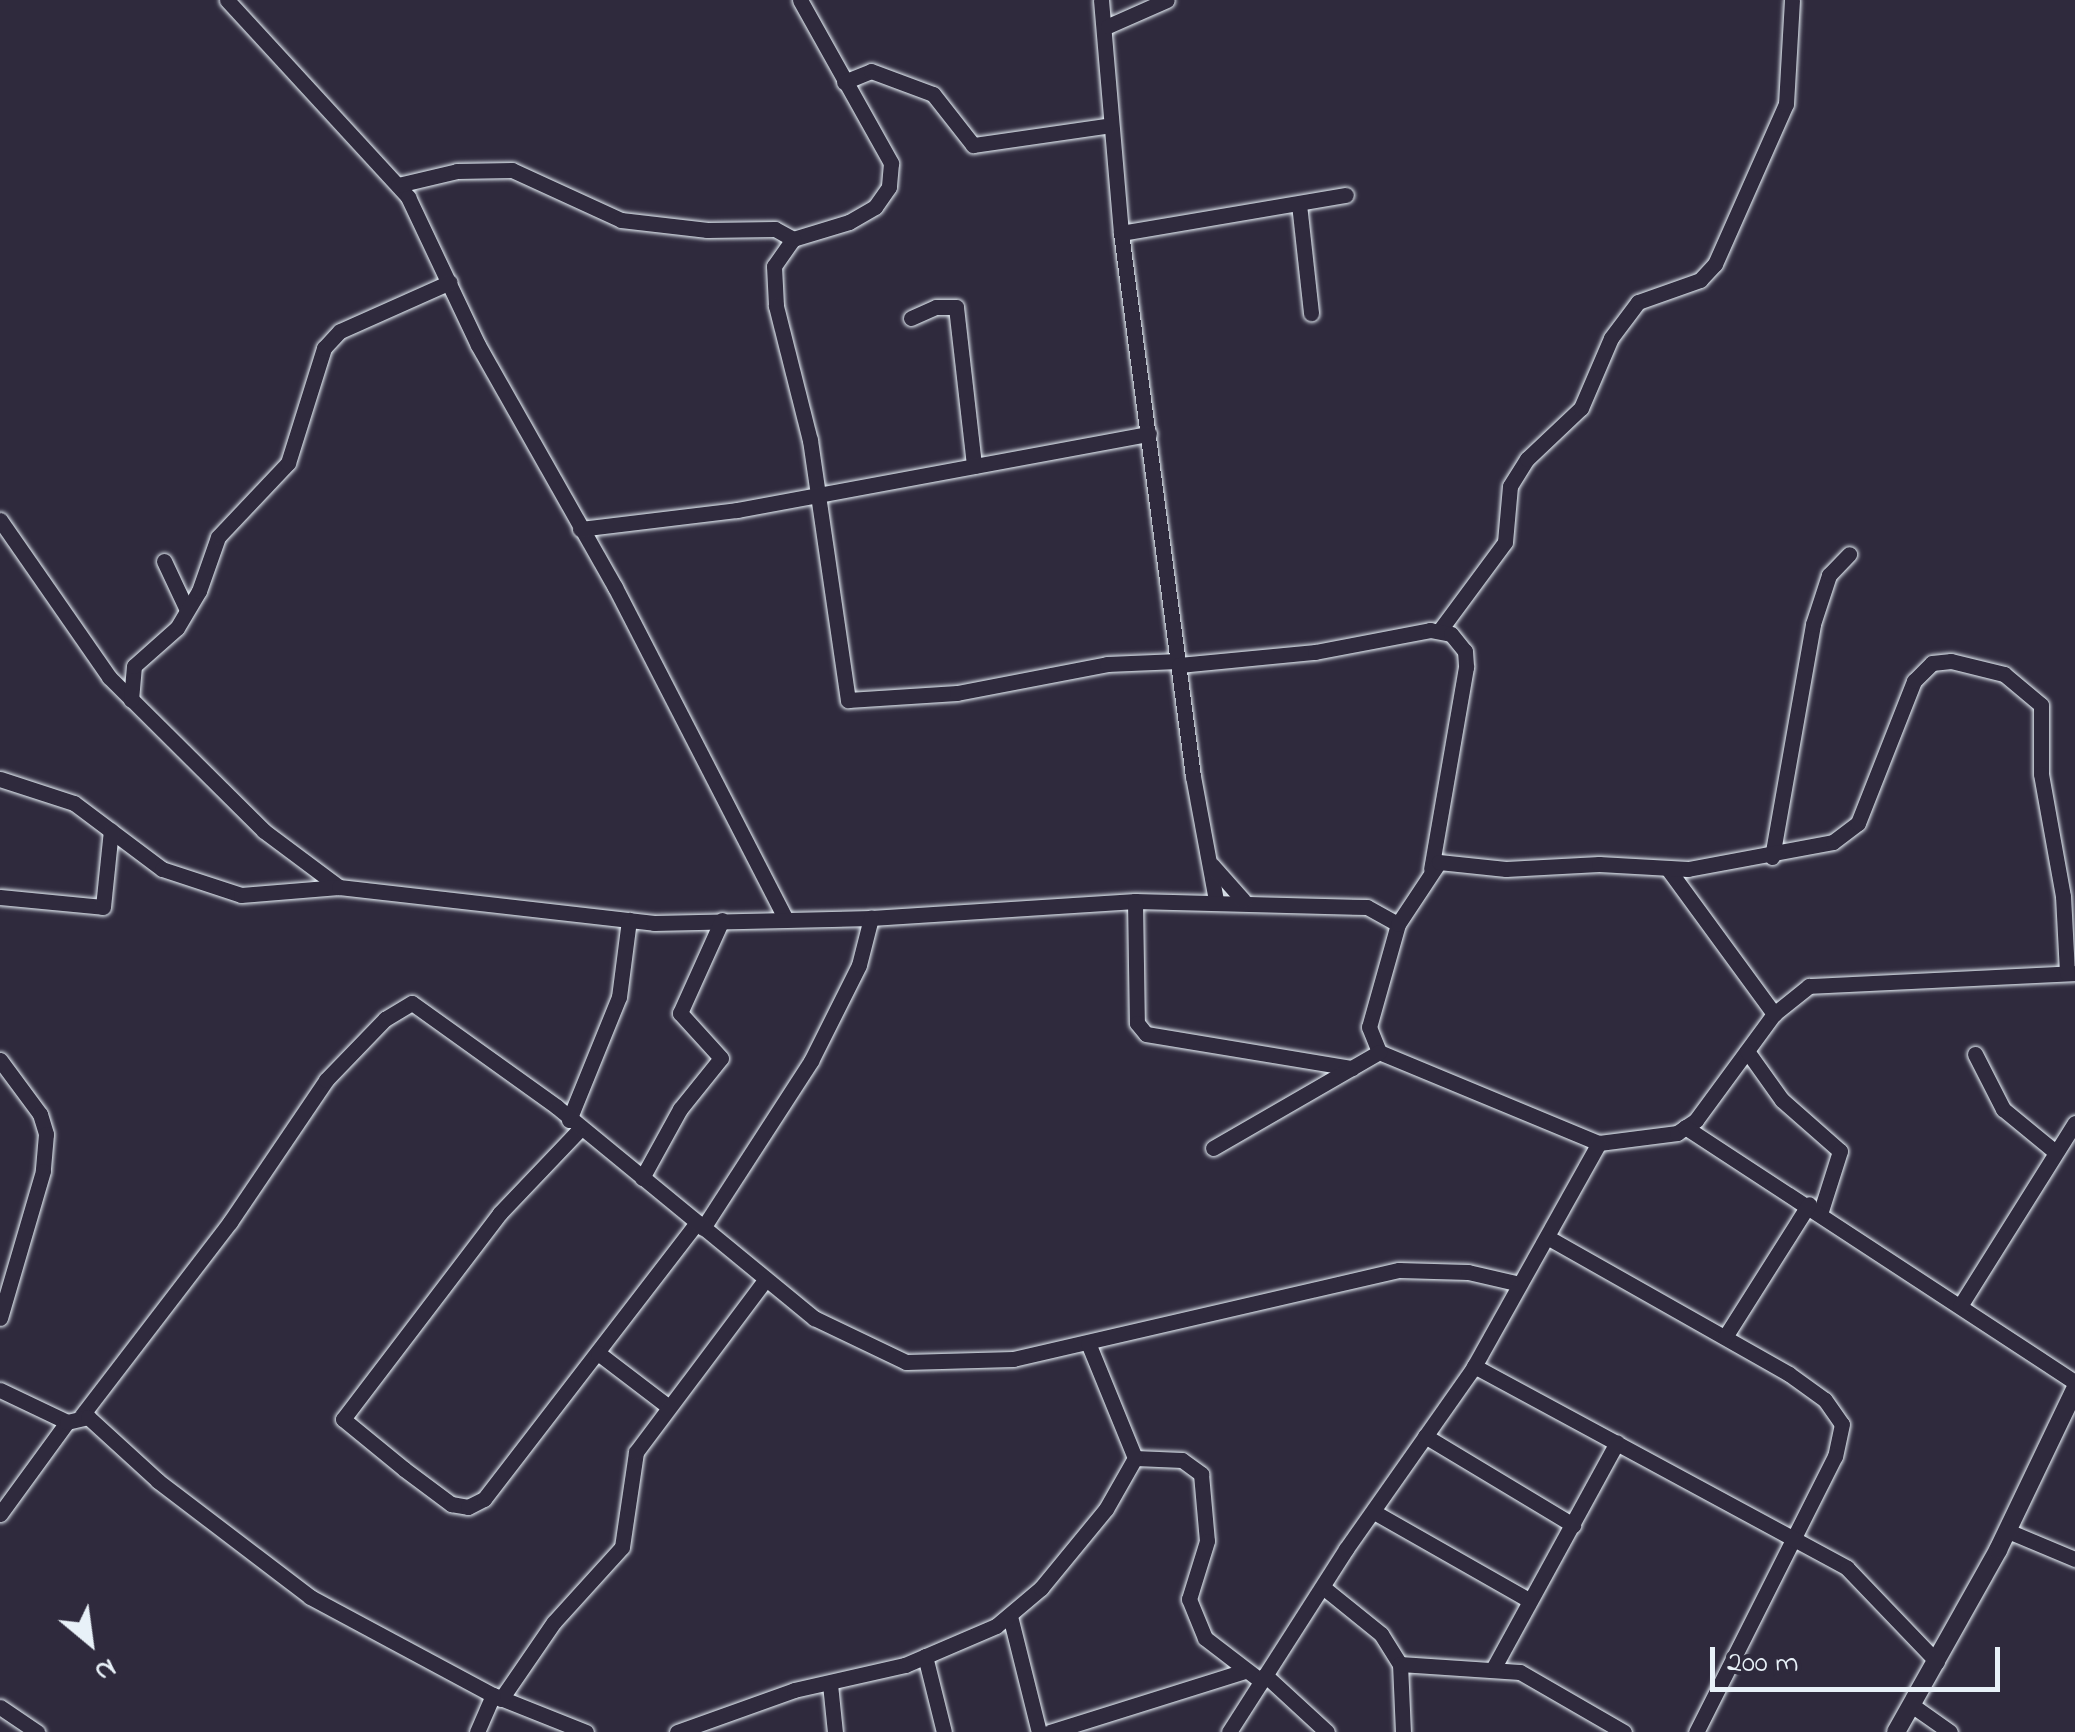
<!DOCTYPE html>
<style>
body{margin:0}
#map{position:relative;width:2075px;height:1732px;overflow:hidden;background:#2f2a3d;font-family:"Indie Flower",sans-serif}
div>[style]{position:absolute}
.roads{filter:drop-shadow(0 0 2px #e8f1f8) drop-shadow(0 0 2px #e8f1f8)}
.minor>*{height:15px;margin:-7.5px;padding:0 7.5px;transform-origin:7.5px;border-radius:7.5px;background:#2f2a3d}
.major>*{height:18px;margin:-9px;padding:0 9px;transform-origin:9px;border-radius:9px;background:#2f2a3d}
span{translate:-50% -50%;white-space:nowrap;text-align:center;line-height:1.15;-webkit-text-stroke:8px #2f2a3d;paint-order:stroke}
.north{position:absolute;left:40px;top:1592px;width:100px;height:100px;-webkit-text-stroke:8px #2f2a3d;paint-order:stroke;rotate:151deg;font-size:28px;font-weight:700;line-height:40px;text-align:center;color:#e8f1f8}
.north::after{content:'';display:block;margin:auto;width:35px;height:45px;background:#e8f1f8;clip-path:polygon(50% 0,100% 100%,50% 72%,0 100%)}
.scale{position:absolute;left:1710px;top:1647px;width:290px;height:45px;box-sizing:border-box;border:5px solid #e8f1f8;border-top:0;padding-left:12px;font-size:30px;line-height:35px;white-space:nowrap;color:#e8f1f8;-webkit-text-stroke:8px #2f2a3d;paint-order:stroke}
</style>
<div id="map">
<div class="roads">
<div class="minor">
<i style="left:227px;top:0;width:268px;rotate:47.4deg"></i>
<i style="left:408px;top:197px;width:164px;rotate:64.7deg"></i>
<i style="left:478px;top:345px;width:278px;rotate:60.5deg"></i>
<i style="left:615px;top:587px;width:372px;rotate:62.8deg"></i>
<i style="left:800px;top:0;width:187px;rotate:60.8deg"></i>
<i style="left:891px;top:163px;width:24px;rotate:95deg"></i>
<i style="left:889px;top:187px;width:24px;rotate:125deg"></i>
<i style="left:875px;top:207px;width:30px;rotate:150deg"></i>
<i style="left:849px;top:222px;width:59px;rotate:163.1deg"></i>
<i style="left:793px;top:239px;width:33px;rotate:125deg"></i>
<i style="left:774px;top:266px;width:40px;rotate:87.1deg"></i>
<i style="left:776px;top:306px;width:138px;rotate:75.8deg"></i>
<i style="left:810px;top:440px;width:263px;rotate:81.7deg"></i>
<i style="left:848px;top:700px;width:109px;rotate:-3.7deg"></i>
<i style="left:957px;top:693px;width:153px;rotate:-10.9deg"></i>
<i style="left:1107px;top:664px;width:71px;rotate:-2.4deg"></i>
<i style="left:1101px;top:0;width:234px;rotate:85.1deg"></i>
<i style="left:1121px;top:233px;width:548px;rotate:82.45deg"></i>
<i style="left:1193px;top:776px;width:126px;rotate:79.5deg"></i>
<i style="left:1108px;top:26px;width:64px;rotate:-23.8deg"></i>
<i style="left:844px;top:82px;width:29px;rotate:-22deg"></i>
<i style="left:871px;top:71px;width:66px;rotate:20.4deg"></i>
<i style="left:933px;top:94px;width:65px;rotate:51.9deg"></i>
<i style="left:973px;top:145px;width:139px;rotate:-8.2deg"></i>
<i style="left:398px;top:185px;width:61px;rotate:-13.3deg"></i>
<i style="left:457px;top:171px;width:55px;rotate:-1deg"></i>
<i style="left:512px;top:170px;width:120px;rotate:24.6deg"></i>
<i style="left:621px;top:220px;width:87px;rotate:6.6deg"></i>
<i style="left:707px;top:230px;width:68px;rotate:-0.8deg"></i>
<i style="left:775px;top:229px;width:21px;rotate:29deg"></i>
<i style="left:1299px;top:204px;width:110px;rotate:83.7deg"></i>
<i style="left:1121px;top:233px;width:228px;rotate:-9.6deg"></i>
<i style="left:911px;top:318px;width:27px;rotate:-24deg"></i>
<i style="left:936px;top:307px;width:20px"></i>
<i style="left:956px;top:307px;width:160px;rotate:83.5deg"></i>
<i style="left:0;top:520px;width:191px;rotate:55.2deg"></i>
<i style="left:109px;top:677px;width:218px;rotate:44.8deg"></i>
<i style="left:264px;top:831px;width:94px;rotate:36.7deg"></i>
<i style="left:580px;top:529px;width:158px;rotate:-6.9deg"></i>
<i style="left:737px;top:510px;width:419px;rotate:-10.5deg"></i>
<i style="left:164px;top:561px;width:54px;rotate:64.9deg"></i>
<i style="left:1440px;top:630px;width:109px;rotate:-53.5deg"></i>
<i style="left:1505px;top:542px;width:56px;rotate:-84.9deg"></i>
<i style="left:1510px;top:486px;width:32px;rotate:-58deg"></i>
<i style="left:1527px;top:459px;width:74px;rotate:-43.4deg"></i>
<i style="left:1581px;top:408px;width:76px;rotate:-66.8deg"></i>
<i style="left:1611px;top:338px;width:45px;rotate:-53.1deg"></i>
<i style="left:1638px;top:302px;width:66px;rotate:-19.5deg"></i>
<i style="left:1700px;top:280px;width:22px;rotate:-47deg"></i>
<i style="left:1715px;top:264px;width:175px;rotate:-66.1deg"></i>
<i style="left:1786px;top:104px;width:104px;rotate:-86.7deg"></i>
<i style="left:1179px;top:665px;width:137px;rotate:-5.5deg"></i>
<i style="left:1315px;top:652px;width:117px;rotate:-10.8deg"></i>
<i style="left:1430px;top:630px;width:21px;rotate:11deg"></i>
<i style="left:1451px;top:634px;width:22px;rotate:51deg"></i>
<i style="left:1465px;top:651px;width:16px;rotate:86deg"></i>
<i style="left:1466px;top:667px;width:205px;rotate:99.8deg"></i>
<i style="left:131px;top:700px;width:34px;rotate:-85deg"></i>
<i style="left:134px;top:666px;width:57px;rotate:-41.5deg"></i>
<i style="left:177px;top:628px;width:43px;rotate:-59.3deg"></i>
<i style="left:199px;top:591px;width:57px;rotate:-70.6deg"></i>
<i style="left:218px;top:537px;width:102px;rotate:-46.6deg"></i>
<i style="left:288px;top:463px;width:121px;rotate:-72.6deg"></i>
<i style="left:324px;top:348px;width:23px;rotate:-47deg"></i>
<i style="left:340px;top:331px;width:120px;rotate:-24deg"></i>
<i style="left:0;top:779px;width:78px;rotate:18deg"></i>
<i style="left:74px;top:803px;width:110px;rotate:36.9deg"></i>
<i style="left:162px;top:869px;width:83px;rotate:18.2deg"></i>
<i style="left:241px;top:895px;width:98px;rotate:-4.7deg"></i>
<i style="left:339px;top:887px;width:317px;rotate:6.5deg"></i>
<i style="left:654px;top:923px;width:217px;rotate:-1.3deg"></i>
<i style="left:871px;top:918px;width:265px;rotate:-3.7deg"></i>
<i style="left:1135px;top:901px;width:232px;rotate:1.5deg"></i>
<i style="left:1367px;top:907px;width:35px;rotate:29deg"></i>
<i style="left:1398px;top:924px;width:107px;rotate:105.7deg"></i>
<i style="left:1369px;top:1027px;width:27px;rotate:68deg"></i>
<i style="left:1379px;top:1052px;width:238px;rotate:22.5deg"></i>
<i style="left:1599px;top:1143px;width:79px;rotate:-7.3deg"></i>
<i style="left:1677px;top:1133px;width:23px;rotate:-34deg"></i>
<i style="left:1696px;top:1120px;width:132px;rotate:-53.7deg"></i>
<i style="left:1774px;top:1014px;width:45px;rotate:-38.7deg"></i>
<i style="left:1809px;top:986px;width:266px;rotate:-2.8deg"></i>
<i style="left:1772px;top:857px;width:237px;rotate:-80deg"></i>
<i style="left:1813px;top:624px;width:52px;rotate:-71.9deg"></i>
<i style="left:1829px;top:575px;width:29px;rotate:-46deg"></i>
<i style="left:1212px;top:865px;width:47px;rotate:48.5deg"></i>
<i style="left:1668px;top:869px;width:180px;rotate:53.8deg"></i>
<i style="left:0;top:897px;width:103px;rotate:5.5deg"></i>
<i style="left:103px;top:907px;width:77px;rotate:-84.1deg"></i>
<i style="left:1135px;top:901px;width:122px;rotate:89.1deg"></i>
<i style="left:1137px;top:1023px;width:14px;rotate:51deg"></i>
<i style="left:1146px;top:1034px;width:209px;rotate:9.4deg"></i>
<i style="left:1398px;top:924px;width:74px;rotate:-56.5deg"></i>
<i style="left:1439px;top:862px;width:67px;rotate:6deg"></i>
<i style="left:1506px;top:869px;width:93px;rotate:-3.1deg"></i>
<i style="left:1599px;top:864px;width:89px;rotate:3.2deg"></i>
<i style="left:1688px;top:869px;width:147px;rotate:-10.5deg"></i>
<i style="left:1833px;top:842px;width:31px;rotate:-37deg"></i>
<i style="left:1858px;top:823px;width:153px;rotate:-68.5deg"></i>
<i style="left:1914px;top:681px;width:25px;rotate:-45deg"></i>
<i style="left:1932px;top:663px;width:19px;rotate:-6deg"></i>
<i style="left:1951px;top:661px;width:55px;rotate:13.8deg"></i>
<i style="left:2004px;top:674px;width:48px;rotate:40deg"></i>
<i style="left:2041px;top:705px;width:69px;rotate:90deg"></i>
<i style="left:2041px;top:774px;width:124px;rotate:79.8deg"></i>
<i style="left:2063px;top:896px;width:77px;rotate:87deg"></i>
<i style="left:1747px;top:1051px;width:60px;rotate:54.5deg"></i>
<i style="left:1782px;top:1100px;width:77px;rotate:41.3deg"></i>
<i style="left:1840px;top:1151px;width:63px;rotate:107.6deg"></i>
<i style="left:1975px;top:1054px;width:62px;rotate:63deg"></i>
<i style="left:2003px;top:1109px;width:65px;rotate:39.4deg"></i>
<i style="left:0;top:1060px;width:67px;rotate:53.5deg"></i>
<i style="left:40px;top:1114px;width:21px;rotate:73deg"></i>
<i style="left:46px;top:1134px;width:37px;rotate:95deg"></i>
<i style="left:43px;top:1171px;width:153px;rotate:106.3deg"></i>
<i style="left:569px;top:1120px;width:133px;rotate:-67.9deg"></i>
<i style="left:619px;top:997px;width:78px;rotate:-82.6deg"></i>
<i style="left:1685px;top:1127px;width:466px;rotate:33.2deg"></i>
<i style="left:579px;top:1130px;width:115px;rotate:133.6deg"></i>
<i style="left:500px;top:1213px;width:259px;rotate:127.3deg"></i>
<i style="left:343px;top:1419px;width:79px;rotate:39.3deg"></i>
<i style="left:404px;top:1469px;width:59px;rotate:36.7deg"></i>
<i style="left:451px;top:1504px;width:17px;rotate:10deg"></i>
<i style="left:468px;top:1507px;width:18px;rotate:-27deg"></i>
<i style="left:484px;top:1499px;width:349px;rotate:-52.4deg"></i>
<i style="left:1213px;top:1148px;width:192px;rotate:-30deg"></i>
<i style="left:642px;top:1178px;width:79px;rotate:-61.2deg"></i>
<i style="left:680px;top:1109px;width:65px;rotate:-51.2deg"></i>
<i style="left:721px;top:1058px;width:61px;rotate:-132.3deg"></i>
<i style="left:680px;top:1013px;width:102px;rotate:-65.7deg"></i>
<i style="left:703px;top:1228px;width:199px;rotate:-57.1deg"></i>
<i style="left:811px;top:1061px;width:107px;rotate:-63.4deg"></i>
<i style="left:859px;top:965px;width:49px;rotate:-75.7deg"></i>
<i style="left:1547px;top:1237px;width:278px;rotate:29.5deg"></i>
<i style="left:1789px;top:1374px;width:44px;rotate:35.8deg"></i>
<i style="left:1825px;top:1400px;width:29px;rotate:55deg"></i>
<i style="left:1842px;top:1424px;width:33px;rotate:102deg"></i>
<i style="left:1835px;top:1456px;width:309px;rotate:116.7deg"></i>
<i style="left:1960px;top:1306px;width:216px;rotate:-57.9deg"></i>
<i style="left:1725px;top:1337px;width:157px;rotate:-57.7deg"></i>
<i style="left:598px;top:1353px;width:89px;rotate:37.3deg"></i>
<i style="left:1474px;top:1366px;width:424px;rotate:28.4deg"></i>
<i style="left:1847px;top:1568px;width:130px;rotate:46.2deg"></i>
<i style="left:0;top:1390px;width:74px;rotate:25.5deg"></i>
<i style="left:82px;top:1415px;width:243px;rotate:-52.5deg"></i>
<i style="left:230px;top:1222px;width:171px;rotate:-55.9deg"></i>
<i style="left:326px;top:1080px;width:85px;rotate:-46deg"></i>
<i style="left:385px;top:1019px;width:31px;rotate:-31deg"></i>
<i style="left:412px;top:1003px;width:178px;rotate:35.6deg"></i>
<i style="left:557px;top:1107px;width:333px;rotate:39.4deg"></i>
<i style="left:814px;top:1318px;width:102px;rotate:25.6deg"></i>
<i style="left:906px;top:1362px;width:107px;rotate:-1.6deg"></i>
<i style="left:1013px;top:1359px;width:396px;rotate:-13deg"></i>
<i style="left:1399px;top:1270px;width:69px;rotate:1.7deg"></i>
<i style="left:1468px;top:1272px;width:49px;rotate:12.9deg"></i>
<i style="left:1425px;top:1436px;width:173px;rotate:31deg"></i>
<i style="left:1135px;top:1458px;width:47px;rotate:2.4deg"></i>
<i style="left:1182px;top:1460px;width:24px;rotate:36deg"></i>
<i style="left:1201px;top:1474px;width:67px;rotate:84.9deg"></i>
<i style="left:1207px;top:1541px;width:61px;rotate:107.2deg"></i>
<i style="left:1189px;top:1599px;width:42px;rotate:67.7deg"></i>
<i style="left:1205px;top:1638px;width:71px;rotate:37.5deg"></i>
<i style="left:1374px;top:1512px;width:178px;rotate:29.6deg"></i>
<i style="left:0;top:1514px;width:114px;rotate:-53.9deg"></i>
<i style="left:67px;top:1422px;width:22px;rotate:-13deg"></i>
<i style="left:88px;top:1417px;width:95px;rotate:42.4deg"></i>
<i style="left:158px;top:1481px;width:191px;rotate:37.3deg"></i>
<i style="left:310px;top:1597px;width:208px;rotate:28.2deg"></i>
<i style="left:493px;top:1695px;width:100px;rotate:21.7deg"></i>
<i style="left:2008px;top:1531px;width:73px;rotate:22.7deg"></i>
<i style="left:1324px;top:1588px;width:73px;rotate:38.9deg"></i>
<i style="left:1381px;top:1634px;width:36px;rotate:58deg"></i>
<i style="left:1400px;top:1664px;width:68px;rotate:87.5deg"></i>
<i style="left:1010px;top:1616px;width:120px;rotate:76deg"></i>
<i style="left:925px;top:1656px;width:78px;rotate:76deg"></i>
<i style="left:1400px;top:1664px;width:120px;rotate:3.8deg"></i>
<i style="left:1520px;top:1672px;width:120px;rotate:30deg"></i>
<i style="left:1494px;top:1667px;width:256px;rotate:-61.3deg"></i>
<i style="left:1265px;top:1675px;width:84px;rotate:42.6deg"></i>
<i style="left:830px;top:1684px;width:48px;rotate:84.1deg"></i>
<i style="left:501px;top:1699px;width:93px;rotate:-55.5deg"></i>
<i style="left:554px;top:1622px;width:101px;rotate:-47.8deg"></i>
<i style="left:622px;top:1547px;width:96px;rotate:-81.6deg"></i>
<i style="left:636px;top:1452px;width:215px;rotate:-53.1deg"></i>
<i style="left:1913px;top:1706px;width:45px;rotate:35.1deg"></i>
<i style="left:0;top:1707px;width:45px;rotate:34deg"></i>
<i style="left:477px;top:1732px;width:40px;rotate:-66.6deg"></i>
<i style="left:677px;top:1732px;width:124px;rotate:-19.7deg"></i>
<i style="left:794px;top:1690px;width:114px;rotate:-12.7deg"></i>
<i style="left:905px;top:1665px;width:99px;rotate:-23.2deg"></i>
<i style="left:996px;top:1626px;width:59px;rotate:-40.2deg"></i>
<i style="left:1041px;top:1588px;width:102px;rotate:-50.6deg"></i>
<i style="left:1106px;top:1509px;width:59px;rotate:-60.4deg"></i>
<i style="left:1135px;top:1458px;width:124px;rotate:-112.2deg"></i>
<i style="left:1050px;top:1732px;width:204px;rotate:-17.4deg"></i>
<i style="left:1229px;top:1732px;width:217px;rotate:-57.4deg"></i>
<i style="left:1346px;top:1549px;width:219px;rotate:-54.9deg"></i>
<i style="left:1472px;top:1370px;width:260px;rotate:-60.8deg"></i>
</div>
<div class="major">
<i style="left:1896px;top:1732px;width:209px;rotate:-60.7deg"></i>
<i style="left:1998px;top:1550px;width:178px;rotate:-64.4deg"></i>
</div>
</div>
<div class="north">N</div>
<div class="scale">200 m</div>
</div>
